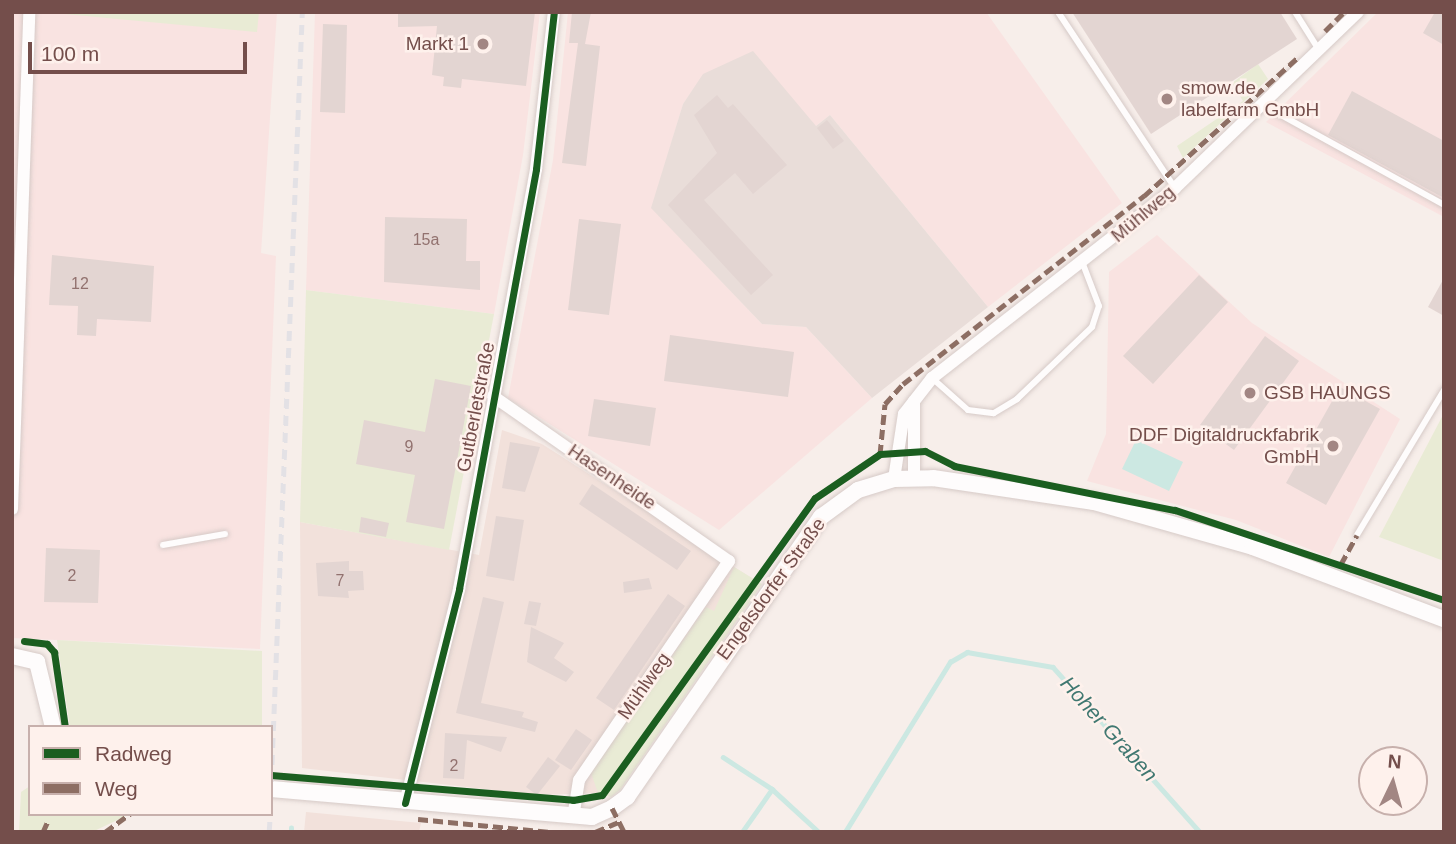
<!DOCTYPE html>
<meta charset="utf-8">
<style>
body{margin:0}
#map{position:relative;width:1456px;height:844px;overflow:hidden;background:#f7eeea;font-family:Helvetica,sans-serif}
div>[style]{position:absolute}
.residential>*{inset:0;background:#f2e1db}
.commercial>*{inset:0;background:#f9e3e1}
.industrial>*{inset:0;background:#e9ddd9}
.green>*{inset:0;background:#e9ebd5}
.water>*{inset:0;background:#cce8e2}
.stream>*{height:4.5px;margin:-2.25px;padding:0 2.25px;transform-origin:2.25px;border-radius:2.25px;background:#cce8e2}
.building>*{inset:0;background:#e3d5d2}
.roads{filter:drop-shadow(0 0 2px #d6cac7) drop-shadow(0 0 2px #d6cac7)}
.service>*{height:6px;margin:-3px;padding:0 3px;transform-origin:3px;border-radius:3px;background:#fefcfc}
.minor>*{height:12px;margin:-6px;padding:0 6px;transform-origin:6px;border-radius:6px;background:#fefcfc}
.secondary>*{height:16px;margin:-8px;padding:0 8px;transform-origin:8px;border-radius:8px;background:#fefcfc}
.rail>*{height:4.5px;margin-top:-2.25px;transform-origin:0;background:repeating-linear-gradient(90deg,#e3e1e5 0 10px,transparent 0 17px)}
.quiet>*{height:5px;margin-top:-2.5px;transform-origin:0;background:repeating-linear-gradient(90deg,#8d6e63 0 10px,transparent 0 15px)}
.cycleway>*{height:7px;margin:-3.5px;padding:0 3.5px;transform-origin:3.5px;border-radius:3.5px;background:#1b5e20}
.dots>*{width:19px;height:19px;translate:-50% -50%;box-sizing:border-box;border:4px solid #fef1ec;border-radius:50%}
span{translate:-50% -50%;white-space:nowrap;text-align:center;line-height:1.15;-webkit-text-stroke:5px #fef1ec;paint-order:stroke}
.number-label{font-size:16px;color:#92726f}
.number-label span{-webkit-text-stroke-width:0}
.poi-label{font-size:19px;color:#744e4b}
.right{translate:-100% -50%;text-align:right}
.left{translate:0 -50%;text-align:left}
.street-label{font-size:19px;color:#744e4b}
.water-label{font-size:21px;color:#407871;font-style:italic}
.frame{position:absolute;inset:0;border:14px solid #744e4b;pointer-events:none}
.legend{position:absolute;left:28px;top:725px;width:245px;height:91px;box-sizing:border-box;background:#fef1ec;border:2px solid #c7b0ac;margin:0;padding:9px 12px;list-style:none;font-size:21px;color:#744e4b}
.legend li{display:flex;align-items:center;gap:14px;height:35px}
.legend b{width:35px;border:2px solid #c7b0ac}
.north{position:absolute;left:1358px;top:746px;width:70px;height:70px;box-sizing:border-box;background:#fef1ec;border:2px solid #c7b0ac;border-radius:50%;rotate:5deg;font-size:19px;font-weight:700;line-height:28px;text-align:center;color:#744e4b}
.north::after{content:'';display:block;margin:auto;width:24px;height:32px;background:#a28683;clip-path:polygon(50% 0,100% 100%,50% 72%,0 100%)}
.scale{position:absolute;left:28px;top:42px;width:219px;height:32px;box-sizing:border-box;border:4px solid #744e4b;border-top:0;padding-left:9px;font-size:21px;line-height:24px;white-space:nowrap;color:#744e4b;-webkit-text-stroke:5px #fef1ec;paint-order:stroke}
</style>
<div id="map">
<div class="residential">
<i style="clip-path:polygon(502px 430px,542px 444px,753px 579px,598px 793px,537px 795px,302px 768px,300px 522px,479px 555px)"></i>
<i style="clip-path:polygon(306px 812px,421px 823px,419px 832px,304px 832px)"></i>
</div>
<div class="commercial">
<i style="clip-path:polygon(12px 12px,277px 12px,261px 253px,276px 256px,260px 649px,12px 638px)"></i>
<i style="clip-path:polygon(315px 12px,540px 12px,523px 155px,494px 314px,306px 290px)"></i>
<i style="clip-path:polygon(568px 12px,986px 12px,1122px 203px,988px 307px,830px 115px,816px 126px,704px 74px,683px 104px,652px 208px,762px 324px,806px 327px,872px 398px,719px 530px,508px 398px,553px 160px)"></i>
<i style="clip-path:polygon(1378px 12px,1444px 12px,1444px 217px,1266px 122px)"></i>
<i style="clip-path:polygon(1157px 235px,1252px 323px,1400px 419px,1329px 557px,1236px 520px,1087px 481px,1106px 434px,1109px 272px)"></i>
</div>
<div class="industrial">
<i style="clip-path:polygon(753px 51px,816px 126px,830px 115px,988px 307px,872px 398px,806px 327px,762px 324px,651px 208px,683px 104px,703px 74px)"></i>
</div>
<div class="green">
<i style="clip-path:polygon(43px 12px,259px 12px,257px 32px)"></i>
<i style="clip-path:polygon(1258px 64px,1268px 79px,1183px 158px,1177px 146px,1243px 101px,1232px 83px)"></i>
<i style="clip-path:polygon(306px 290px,494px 314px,449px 550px,300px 522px)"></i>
<i style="clip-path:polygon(1444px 413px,1444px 561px,1379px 537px)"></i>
<i style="clip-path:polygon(734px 567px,762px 584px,620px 790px,611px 797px,598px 793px,591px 773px,706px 607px,714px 611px)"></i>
<i style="clip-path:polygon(57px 640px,262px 651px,262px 727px,70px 727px)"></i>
<i style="clip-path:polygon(30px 786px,30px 814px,128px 815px,92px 832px,19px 832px,21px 792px)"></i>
</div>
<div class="water">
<i style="clip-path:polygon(1136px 440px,1183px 462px,1169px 491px,1122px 469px)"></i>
</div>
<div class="stream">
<i style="left:723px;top:757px;width:59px;rotate:33.1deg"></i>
<i style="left:291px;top:832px;width:4px;rotate:-90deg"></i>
<i style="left:742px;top:832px;width:52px;rotate:-55.1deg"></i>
<i style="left:772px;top:789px;width:64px;rotate:42.5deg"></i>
<i style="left:845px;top:832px;width:200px;rotate:-58.3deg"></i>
<i style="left:950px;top:662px;width:20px;rotate:-30deg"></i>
<i style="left:967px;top:652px;width:87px;rotate:9.9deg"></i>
<i style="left:1053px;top:667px;width:221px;rotate:48.3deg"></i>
</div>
<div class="building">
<i style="clip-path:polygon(398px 12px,535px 12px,526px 86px,462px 79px,461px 88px,443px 86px,444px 77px,432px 75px,437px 26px,398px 27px)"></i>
<i style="clip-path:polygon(572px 12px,591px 12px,585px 44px,600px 46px,586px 166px,562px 163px,578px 43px,569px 43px)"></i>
<i style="clip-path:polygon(1072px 12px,1280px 12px,1297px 39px,1151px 134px)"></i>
<i style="clip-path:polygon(1435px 12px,1444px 12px,1444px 45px,1423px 33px)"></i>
<i style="clip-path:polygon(323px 24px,347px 25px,345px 113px,320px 112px)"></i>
<i style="clip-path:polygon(1352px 91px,1444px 141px,1444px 198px,1328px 135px)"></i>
<i style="clip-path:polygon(717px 95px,728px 108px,733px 104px,787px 165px,753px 194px,735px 173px,704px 200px,773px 275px,751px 295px,668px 205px,717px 153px,694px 115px)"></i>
<i style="clip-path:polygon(827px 120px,844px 141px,833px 149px,817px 128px)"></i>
<i style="clip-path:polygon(385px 217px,467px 219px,466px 261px,480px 261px,480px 290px,384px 282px)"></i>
<i style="clip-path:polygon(579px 219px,621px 224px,609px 315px,568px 310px)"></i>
<i style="clip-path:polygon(52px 255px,154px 266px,151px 322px,97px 319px,96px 336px,77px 335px,78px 306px,49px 305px)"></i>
<i style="clip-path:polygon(1199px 275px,1228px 302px,1153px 384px,1123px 356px)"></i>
<i style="clip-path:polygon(1444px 278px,1444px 316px,1428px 307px)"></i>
<i style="clip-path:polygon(670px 335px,794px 352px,788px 397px,664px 381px)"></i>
<i style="clip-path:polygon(1265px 336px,1299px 361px,1234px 450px,1200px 425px)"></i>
<i style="clip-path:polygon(435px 379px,471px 386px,444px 529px,406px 522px,415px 475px,356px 464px,364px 420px,425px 432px)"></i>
<i style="clip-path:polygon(1340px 387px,1380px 409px,1326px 505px,1286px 483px)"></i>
<i style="clip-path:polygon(594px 399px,656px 408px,650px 446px,588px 436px)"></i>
<i style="clip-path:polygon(510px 442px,540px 447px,525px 492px,502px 488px)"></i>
<i style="clip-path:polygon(592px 484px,691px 551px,677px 570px,579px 504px)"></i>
<i style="clip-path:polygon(496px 516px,524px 520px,514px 581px,486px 576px)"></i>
<i style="clip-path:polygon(361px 517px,389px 523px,386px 537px,359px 532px)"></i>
<i style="clip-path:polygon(46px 548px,100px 550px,98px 603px,44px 602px)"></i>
<i style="clip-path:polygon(349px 561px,349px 571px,363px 571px,364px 590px,348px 591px,349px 598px,318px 596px,316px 563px)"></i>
<i style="clip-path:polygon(649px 578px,652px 589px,624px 593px,623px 582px)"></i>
<i style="clip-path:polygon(668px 594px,685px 606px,614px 710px,596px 698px)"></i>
<i style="clip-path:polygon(483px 597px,504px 602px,481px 703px,524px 712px,522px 717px,538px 722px,535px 732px,456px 713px)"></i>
<i style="clip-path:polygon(529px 601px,541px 603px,536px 626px,524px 624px)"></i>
<i style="clip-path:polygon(531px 627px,564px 643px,554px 658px,574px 672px,566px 682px,527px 662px)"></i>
<i style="clip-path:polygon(576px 729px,592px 740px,571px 770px,555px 760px)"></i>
<i style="clip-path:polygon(445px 733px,459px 734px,507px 737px,501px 752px,467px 740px,464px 779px,443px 778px)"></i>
<i style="clip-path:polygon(548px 757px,560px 766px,537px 795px,526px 787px)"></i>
</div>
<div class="roads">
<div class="service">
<i style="left:1058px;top:12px;width:211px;rotate:56.4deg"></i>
<i style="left:1295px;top:12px;width:45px;rotate:57.7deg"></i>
<i style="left:1263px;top:105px;width:207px;rotate:28.9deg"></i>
<i style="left:932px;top:378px;width:48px;rotate:41.6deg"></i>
<i style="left:968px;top:410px;width:26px;rotate:7deg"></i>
<i style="left:994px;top:413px;width:27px;rotate:-31deg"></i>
<i style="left:1017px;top:399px;width:104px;rotate:-43.8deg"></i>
<i style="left:1092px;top:327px;width:22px;rotate:-72deg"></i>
<i style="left:1099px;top:306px;width:45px;rotate:-110.9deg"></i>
<i style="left:1357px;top:535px;width:169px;rotate:-59deg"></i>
<i style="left:163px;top:545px;width:63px;rotate:-10.1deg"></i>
</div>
<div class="minor">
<i style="left:493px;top:396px;width:288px;rotate:35deg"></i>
<i style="left:729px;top:561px;width:265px;rotate:124.4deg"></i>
<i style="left:579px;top:780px;width:36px;rotate:99deg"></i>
<i style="left:914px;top:477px;width:76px;rotate:-90deg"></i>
<i style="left:894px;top:479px;width:66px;rotate:-81.3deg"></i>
<i style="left:904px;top:414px;width:46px;rotate:-52.1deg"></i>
<i style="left:932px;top:378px;width:308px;rotate:-38deg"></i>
<i style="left:1175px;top:188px;width:254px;rotate:-43.9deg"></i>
<i style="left:12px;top:509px;width:497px;rotate:-88deg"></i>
<i style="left:405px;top:803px;width:221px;rotate:-75.8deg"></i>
<i style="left:459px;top:589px;width:427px;rotate:-79.6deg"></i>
<i style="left:536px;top:169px;width:158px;rotate:-83.5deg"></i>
</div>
<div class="secondary">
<i style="left:12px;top:656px;width:26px;rotate:13deg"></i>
<i style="left:37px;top:662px;width:67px;rotate:76.2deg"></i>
<i style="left:271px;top:789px;width:322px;rotate:5deg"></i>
<i style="left:592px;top:817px;width:22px;rotate:-24deg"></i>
<i style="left:612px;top:808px;width:19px;rotate:-36deg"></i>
<i style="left:627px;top:797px;width:341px;rotate:-55.3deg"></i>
<i style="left:821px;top:517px;width:46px;rotate:-36.1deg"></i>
<i style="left:858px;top:490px;width:38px;rotate:-17deg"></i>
<i style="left:894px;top:479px;width:39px;rotate:-1deg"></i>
<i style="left:933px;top:478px;width:163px;rotate:8.5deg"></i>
<i style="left:1094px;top:502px;width:165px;rotate:15.8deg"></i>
<i style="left:1253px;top:547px;width:204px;rotate:20.7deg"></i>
</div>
</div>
<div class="rail">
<i style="left:271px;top:782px;width:771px;rotate:-87.69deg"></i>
<i style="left:269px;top:832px;width:18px;rotate:-87deg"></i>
</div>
<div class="quiet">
<i style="left:1325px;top:31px;width:27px;rotate:-45deg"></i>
<i style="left:880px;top:454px;width:50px;rotate:-84.3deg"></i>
<i style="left:885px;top:404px;width:27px;rotate:-48deg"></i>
<i style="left:903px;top:384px;width:306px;rotate:-38deg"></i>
<i style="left:1144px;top:196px;width:206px;rotate:-42deg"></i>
<i style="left:1341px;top:564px;width:33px;rotate:-61deg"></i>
<i style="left:612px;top:808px;width:27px;rotate:63deg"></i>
<i style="left:418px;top:819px;width:133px;rotate:5.6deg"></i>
<i style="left:43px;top:832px;width:12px;rotate:-66deg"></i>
<i style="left:105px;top:832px;width:31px;rotate:-36deg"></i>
<i style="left:595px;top:832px;width:26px;rotate:-23deg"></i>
</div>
<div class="cycleway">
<i style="left:24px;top:641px;width:23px;rotate:7deg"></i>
<i style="left:47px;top:644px;width:11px;rotate:49deg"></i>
<i style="left:54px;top:652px;width:76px;rotate:81.7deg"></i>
<i style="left:271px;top:775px;width:303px;rotate:4.7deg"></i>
<i style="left:573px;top:800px;width:29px;rotate:-10deg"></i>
<i style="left:602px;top:795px;width:365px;rotate:-54.4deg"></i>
<i style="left:815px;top:498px;width:78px;rotate:-34.1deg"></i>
<i style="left:880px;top:454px;width:45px;rotate:-3.8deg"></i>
<i style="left:925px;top:451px;width:33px;rotate:27deg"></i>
<i style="left:954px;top:466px;width:225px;rotate:11.3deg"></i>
<i style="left:1175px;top:510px;width:284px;rotate:18.5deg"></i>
<i style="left:405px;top:803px;width:221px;rotate:-75.8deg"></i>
<i style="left:459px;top:589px;width:427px;rotate:-79.6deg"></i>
<i style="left:536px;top:169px;width:158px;rotate:-83.5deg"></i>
</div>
<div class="dots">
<i style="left:483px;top:44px;background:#a28683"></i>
<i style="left:1167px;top:99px;background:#a28683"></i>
<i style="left:1250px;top:393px;background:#a28683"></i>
<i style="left:1333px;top:446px;background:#a28683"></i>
</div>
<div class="number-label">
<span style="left:426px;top:240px">15a</span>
<span style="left:80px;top:284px">12</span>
<span style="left:409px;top:447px">9</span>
<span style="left:72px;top:576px">2</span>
<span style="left:340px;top:581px">7</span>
<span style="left:454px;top:766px">2</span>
</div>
<div class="poi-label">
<span class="right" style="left:469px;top:44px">Markt 1</span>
<span class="left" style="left:1181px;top:99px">smow.de<br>labelfarm GmbH</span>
<span class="left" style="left:1264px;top:393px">GSB HAUNGS</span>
<span class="right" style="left:1319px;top:446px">DDF Digitaldruckfabrik<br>GmbH</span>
</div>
<div class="street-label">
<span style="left:1143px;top:214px;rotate:-40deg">Mühlweg</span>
<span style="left:476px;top:407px;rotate:-79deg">Gutberletstraße</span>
<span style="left:612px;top:477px;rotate:34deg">Hasenheide</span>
<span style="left:771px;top:589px;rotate:-54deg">Engelsdorfer Straße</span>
<span style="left:644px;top:686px;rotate:-55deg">Mühlweg</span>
</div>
<div class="water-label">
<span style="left:1109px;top:729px;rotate:48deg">Hoher Graben</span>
</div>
<div class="frame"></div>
<ul class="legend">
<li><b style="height:9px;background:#1b5e20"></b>Radweg</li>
<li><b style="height:9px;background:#8d6e63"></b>Weg</li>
</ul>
<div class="north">N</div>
<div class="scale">100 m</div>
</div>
